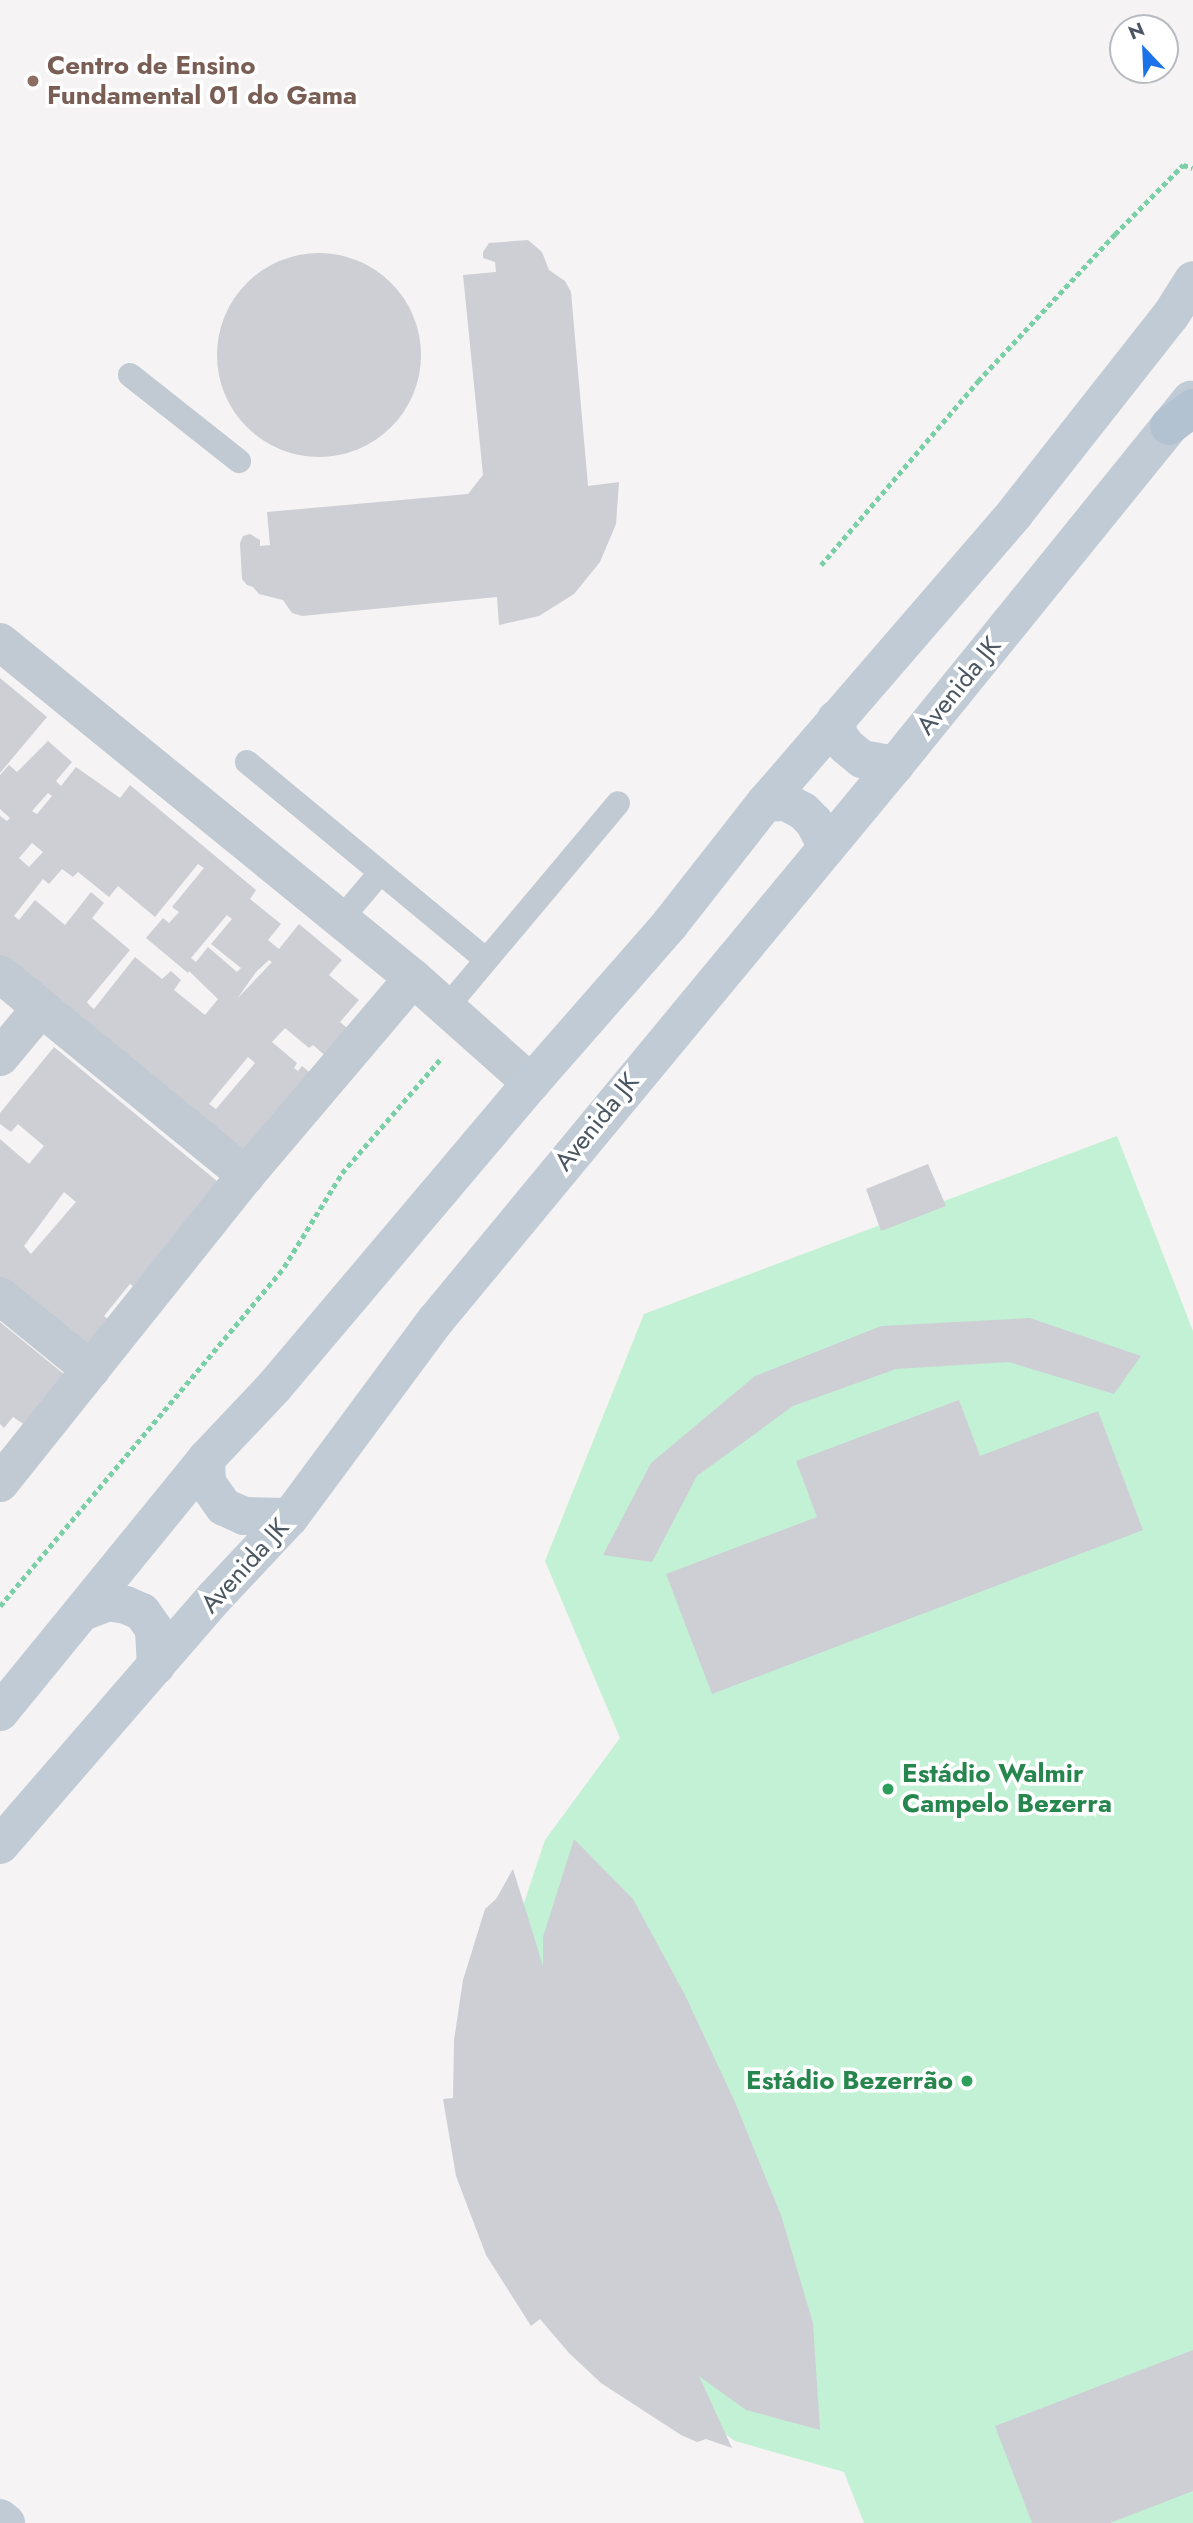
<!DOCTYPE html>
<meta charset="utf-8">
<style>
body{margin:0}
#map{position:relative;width:1193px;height:2523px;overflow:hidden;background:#f5f3f3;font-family:Jost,sans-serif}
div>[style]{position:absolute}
.green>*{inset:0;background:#c3f1d5}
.building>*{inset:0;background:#cdcfd5}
.round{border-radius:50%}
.path>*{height:4.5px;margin-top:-2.25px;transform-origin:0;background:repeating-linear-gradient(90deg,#7ad0a6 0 5px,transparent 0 8.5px)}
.lane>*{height:24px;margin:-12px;padding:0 12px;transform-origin:12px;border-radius:12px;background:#c1cad2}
.street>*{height:38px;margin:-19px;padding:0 19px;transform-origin:19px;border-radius:19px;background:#c1cad2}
.secondary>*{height:38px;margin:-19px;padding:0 19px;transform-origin:19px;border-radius:19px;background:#c1cbd6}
.primary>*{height:38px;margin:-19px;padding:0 19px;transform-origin:19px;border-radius:19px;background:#b3c2d1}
.dots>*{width:19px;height:19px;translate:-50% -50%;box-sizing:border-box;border:4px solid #fff;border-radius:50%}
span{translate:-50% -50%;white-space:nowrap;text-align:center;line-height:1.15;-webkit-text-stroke:7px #fff;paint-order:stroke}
.education-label{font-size:26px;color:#785e54;font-weight:700}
.left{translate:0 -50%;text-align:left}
.street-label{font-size:26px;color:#4a5661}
.leisure-label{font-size:26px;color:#27864d;font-weight:700}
.right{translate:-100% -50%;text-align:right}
.north{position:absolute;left:1109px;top:14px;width:70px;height:70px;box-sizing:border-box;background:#fff;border:2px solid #b7bbc0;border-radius:50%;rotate:337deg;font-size:19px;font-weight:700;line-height:28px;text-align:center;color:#4a5661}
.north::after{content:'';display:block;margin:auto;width:24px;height:32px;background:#1a73e8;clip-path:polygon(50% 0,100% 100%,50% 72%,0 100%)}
</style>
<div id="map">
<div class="green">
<i style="clip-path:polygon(1117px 1136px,1193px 1331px,1193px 2523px,864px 2523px,844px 2472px,735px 2441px,662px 2389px,513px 1936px,545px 1840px,620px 1738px,545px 1561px,644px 1314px)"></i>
</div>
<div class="building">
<i style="clip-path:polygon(528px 240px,542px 252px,549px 270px,565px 281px,571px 292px,588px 486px,619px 482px,616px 524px,600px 562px,574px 594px,539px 616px,499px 625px,497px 597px,302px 616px,292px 613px,283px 600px,259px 594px,253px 587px,247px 585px,242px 579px,240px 543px,243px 536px,250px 534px,260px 540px,260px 546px,270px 545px,267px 512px,468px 494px,483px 475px,463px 275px,496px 272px,495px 262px,483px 258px,483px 252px,489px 243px)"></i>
<i class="round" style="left:217px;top:253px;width:204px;height:204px"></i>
<i style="clip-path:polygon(0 678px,47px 717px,0 773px)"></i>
<i style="clip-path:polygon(evenodd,48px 741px,72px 762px,56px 781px,61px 786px,76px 767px,120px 798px,130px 785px,256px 890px,250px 899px,281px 924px,268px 940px,279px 949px,299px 924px,342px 960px,329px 975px,359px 1000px,340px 1022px,352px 1032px,329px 1059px,313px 1045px,309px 1048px,285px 1028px,272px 1042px,297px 1063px,294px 1068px,298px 1071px,302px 1066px,314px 1076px,245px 1159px,0 956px,0 816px,7px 821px,10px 818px,0 809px,0 775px,9px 765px,17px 772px,48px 741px,48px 793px,52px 796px,37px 814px,32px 811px,48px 793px,48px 741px,32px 843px,43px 852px,29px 867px,19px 858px,32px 843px,48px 741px,198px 864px,204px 868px,172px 907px,179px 912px,169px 923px,163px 918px,146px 938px,188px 973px,189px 971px,218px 999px,205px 1015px,174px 990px,181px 980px,171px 971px,162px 979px,135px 957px,94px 1009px,90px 1006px,87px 1002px,130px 950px,92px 918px,104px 903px,91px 892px,65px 925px,35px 900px,19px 920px,14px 916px,43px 879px,49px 884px,62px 869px,73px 877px,78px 872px,109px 897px,118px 886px,155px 917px,198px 864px,48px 741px,227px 915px,232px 919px,211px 944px,241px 968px,237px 972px,208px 947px,196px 962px,191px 958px,227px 915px,48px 741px,269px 960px,272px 962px,237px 999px,256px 972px,269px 960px,48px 741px,248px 1057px,255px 1063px,216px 1109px,209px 1104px,248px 1057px)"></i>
<i style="clip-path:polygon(evenodd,54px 1047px,223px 1186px,137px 1289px,130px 1284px,104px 1316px,110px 1321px,85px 1351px,0 1279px,0 1139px,29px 1164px,44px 1146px,18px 1124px,11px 1132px,0 1124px,0 1113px,54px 1047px,64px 1192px,76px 1202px,31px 1254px,24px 1246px,64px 1192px)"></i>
<i style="clip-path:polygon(928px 1164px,946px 1206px,881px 1231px,866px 1189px)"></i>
<i style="clip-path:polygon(1030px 1318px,1141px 1356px,1114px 1394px,1009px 1362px,896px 1369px,793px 1406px,697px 1476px,652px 1562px,603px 1555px,651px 1463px,755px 1376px,881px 1326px)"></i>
<i style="clip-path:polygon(0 1322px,65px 1375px,25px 1425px,13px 1417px,4px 1428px,0 1424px)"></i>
<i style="clip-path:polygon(959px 1400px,980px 1456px,1098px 1411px,1143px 1530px,712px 1694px,666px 1574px,817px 1517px,796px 1461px)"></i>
<i style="clip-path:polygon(574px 1839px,633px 1899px,685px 1995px,734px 2100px,781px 2215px,813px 2323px,820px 2430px,746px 2410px,699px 2376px,732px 2448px,706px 2439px,697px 2442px,681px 2435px,601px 2383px,569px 2353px,540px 2319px,531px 2326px,486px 2255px,456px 2176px,443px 2099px,453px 2098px,454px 2040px,463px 1980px,485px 1909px,496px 1899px,513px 1869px,543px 1966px,543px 1937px)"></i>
<i style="clip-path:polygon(1193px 2350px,1193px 2491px,1110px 2523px,1032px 2523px,995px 2426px)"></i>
</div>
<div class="path">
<i style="left:821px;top:565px;width:242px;rotate:-49.5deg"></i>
<i style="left:978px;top:381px;width:201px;rotate:-47deg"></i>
<i style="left:1115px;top:234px;width:97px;rotate:-45.4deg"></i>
<i style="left:1183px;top:165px;width:10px;rotate:17deg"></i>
<i style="left:0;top:1606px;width:442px;rotate:-50deg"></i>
<i style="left:284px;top:1267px;width:110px;rotate:-58.3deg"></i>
<i style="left:342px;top:1173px;width:153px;rotate:-49.2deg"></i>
</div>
<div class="lane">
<i style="left:130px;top:375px;width:139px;rotate:38.3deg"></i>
<i style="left:247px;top:762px;width:310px;rotate:39.6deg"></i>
<i style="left:341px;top:919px;width:60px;rotate:-49.7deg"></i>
<i style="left:447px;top:1007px;width:266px;rotate:-50deg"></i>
</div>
<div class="street">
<i style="left:0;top:642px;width:532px;rotate:39.13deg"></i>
<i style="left:413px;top:978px;width:158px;rotate:41.7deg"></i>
<i style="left:0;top:974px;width:318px;rotate:39.3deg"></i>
<i style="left:0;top:1057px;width:64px;rotate:-50.1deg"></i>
<i style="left:0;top:1296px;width:117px;rotate:39.1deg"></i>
<i style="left:0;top:1483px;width:394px;rotate:-51.4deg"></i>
<i style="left:246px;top:1175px;width:258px;rotate:-49.7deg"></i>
</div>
<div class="secondary">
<i style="left:836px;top:719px;width:15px;rotate:82deg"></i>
<i style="left:838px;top:734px;width:14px;rotate:56deg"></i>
<i style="left:846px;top:746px;width:21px;rotate:39deg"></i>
<i style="left:862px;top:759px;width:34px;rotate:10deg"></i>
<i style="left:765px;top:803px;width:21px;rotate:-3deg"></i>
<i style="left:786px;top:802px;width:19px;rotate:28deg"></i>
<i style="left:803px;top:811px;width:16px;rotate:45deg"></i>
<i style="left:814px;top:822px;width:27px;rotate:63deg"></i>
<i style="left:206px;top:1459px;width:24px;rotate:88deg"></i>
<i style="left:207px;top:1483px;width:29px;rotate:55deg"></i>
<i style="left:224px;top:1507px;width:22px;rotate:24deg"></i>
<i style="left:244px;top:1516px;width:46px;rotate:1.2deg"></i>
<i style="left:85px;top:1611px;width:26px;rotate:-21deg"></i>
<i style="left:109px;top:1602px;width:17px;rotate:10deg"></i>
<i style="left:126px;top:1605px;width:17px;rotate:24deg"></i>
<i style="left:142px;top:1612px;width:21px;rotate:55deg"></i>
<i style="left:154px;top:1629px;width:37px;rotate:87deg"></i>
<i style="left:0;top:1712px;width:326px;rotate:-50.8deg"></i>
<i style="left:206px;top:1459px;width:99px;rotate:-46.6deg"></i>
<i style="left:274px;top:1387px;width:398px;rotate:-49.8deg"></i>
<i style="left:531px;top:1083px;width:211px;rotate:-48.8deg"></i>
<i style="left:670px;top:924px;width:154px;rotate:-51.9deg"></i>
<i style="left:765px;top:803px;width:383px;rotate:-49.2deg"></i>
<i style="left:1015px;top:513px;width:252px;rotate:-51.8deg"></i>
<i style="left:1171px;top:315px;width:41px;rotate:-57.8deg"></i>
<i style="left:0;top:1845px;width:327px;rotate:-49.1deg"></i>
<i style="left:214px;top:1598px;width:111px;rotate:-46.8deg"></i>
<i style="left:290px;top:1517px;width:245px;rotate:-53.5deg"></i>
<i style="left:436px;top:1320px;width:720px;rotate:-50.41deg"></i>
<i style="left:895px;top:765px;width:470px;rotate:-51deg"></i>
<i style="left:0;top:2518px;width:8px;rotate:40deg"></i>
</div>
<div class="primary">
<i style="left:1169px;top:426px;width:30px;rotate:-37deg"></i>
</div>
<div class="dots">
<i style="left:33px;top:81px;background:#8d6e63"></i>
<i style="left:888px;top:1789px;background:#2e9e5b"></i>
<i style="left:967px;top:2081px;background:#2e9e5b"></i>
</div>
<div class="education-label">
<span class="left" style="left:47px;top:81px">Centro de Ensino<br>Fundamental 01 do Gama</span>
</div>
<div class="street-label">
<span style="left:959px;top:686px;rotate:-51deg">Avenida JK</span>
<span style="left:597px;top:1122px;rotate:-51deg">Avenida JK</span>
<span style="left:245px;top:1566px;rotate:-48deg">Avenida JK</span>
</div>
<div class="leisure-label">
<span class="left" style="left:902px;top:1789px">Estádio Walmir<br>Campelo Bezerra</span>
<span class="right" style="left:953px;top:2081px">Estádio Bezerrão</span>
</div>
<div class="north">N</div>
</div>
